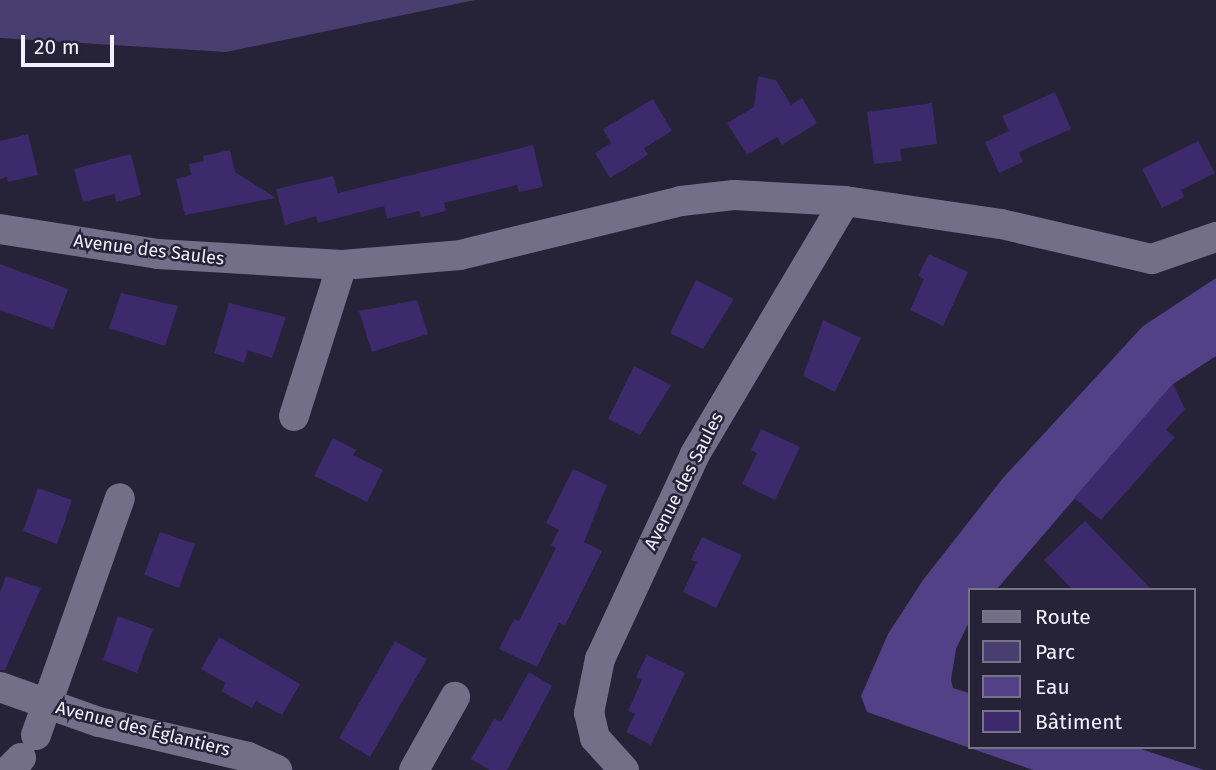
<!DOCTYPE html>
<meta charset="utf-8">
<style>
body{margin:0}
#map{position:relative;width:1216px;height:770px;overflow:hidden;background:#262237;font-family:"Fira Sans",sans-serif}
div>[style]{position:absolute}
.green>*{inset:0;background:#483e70}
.water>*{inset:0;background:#524186}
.building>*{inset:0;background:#3c2a6d}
.minor>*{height:30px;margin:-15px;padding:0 15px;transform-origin:15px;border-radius:15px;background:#736f88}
span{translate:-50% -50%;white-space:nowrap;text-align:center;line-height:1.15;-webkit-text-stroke:5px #262237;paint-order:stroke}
.street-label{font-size:18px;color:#f2f0ff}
.legend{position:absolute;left:968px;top:588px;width:228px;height:161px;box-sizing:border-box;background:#262237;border:2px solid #787487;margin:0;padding:9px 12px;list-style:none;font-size:21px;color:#f2f0ff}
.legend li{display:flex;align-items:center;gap:14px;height:35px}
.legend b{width:35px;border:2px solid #787487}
.scale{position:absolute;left:21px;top:35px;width:93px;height:32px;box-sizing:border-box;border:4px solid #f2f0ff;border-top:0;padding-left:9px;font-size:21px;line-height:24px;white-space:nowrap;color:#f2f0ff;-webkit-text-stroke:5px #262237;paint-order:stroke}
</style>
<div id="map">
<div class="green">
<i style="clip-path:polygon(0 0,475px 0,226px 52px,0 38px)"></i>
</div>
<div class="water">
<i style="clip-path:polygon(1216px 278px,1216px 356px,1173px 384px,996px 590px,969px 590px,969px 622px,956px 649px,951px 680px,953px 688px,969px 693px,969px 747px,1135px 747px,1204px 770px,1033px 770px,867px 712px,861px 696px,888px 634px,923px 580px,1003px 478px,1143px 326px)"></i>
</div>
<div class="building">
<i style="clip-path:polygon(758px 76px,776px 80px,791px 105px,802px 98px,817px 123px,782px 145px,777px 137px,747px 155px,727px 123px,754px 107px)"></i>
<i style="clip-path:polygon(1055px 92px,1071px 129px,1019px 152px,1023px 162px,999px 173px,985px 142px,1009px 131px,1002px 116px)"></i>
<i style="clip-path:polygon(653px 99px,672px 131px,644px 148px,648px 155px,610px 178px,595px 153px,611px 143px,603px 129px)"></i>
<i style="clip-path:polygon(932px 103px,937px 144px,900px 149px,902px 161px,874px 164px,867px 112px)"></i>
<i style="clip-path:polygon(28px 134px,38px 175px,8px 182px,7px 177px,0 179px,0 141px)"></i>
<i style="clip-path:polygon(1198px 141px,1215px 173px,1181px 190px,1184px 197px,1162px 208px,1142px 169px)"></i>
<i style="clip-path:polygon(533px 145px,543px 187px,519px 192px,517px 185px,444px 203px,446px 211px,421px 217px,419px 211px,387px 219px,384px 206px,318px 223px,316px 216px,285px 225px,276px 189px,333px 176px,338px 193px)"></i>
<i style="clip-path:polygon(230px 150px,235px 172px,276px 198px,185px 215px,176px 179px,191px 175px,189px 164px,204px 161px,203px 156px)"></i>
<i style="clip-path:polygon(131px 154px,141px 195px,116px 202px,115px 194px,83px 202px,74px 169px)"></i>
<i style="clip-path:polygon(929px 254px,968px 272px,943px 326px,910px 310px,924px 279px,918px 276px)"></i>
<i style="clip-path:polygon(0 264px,68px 289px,53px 329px,0 310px)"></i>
<i style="clip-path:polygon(696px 280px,734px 299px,703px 349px,670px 333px)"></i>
<i style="clip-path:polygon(121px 293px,178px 306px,165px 346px,109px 328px)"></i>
<i style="clip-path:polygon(417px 300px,428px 334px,372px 352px,359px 311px)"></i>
<i style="clip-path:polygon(229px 303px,286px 317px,272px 358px,248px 350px,244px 363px,214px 353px)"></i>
<i style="clip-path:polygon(823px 320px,861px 338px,835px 392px,803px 376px)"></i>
<i style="clip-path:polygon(634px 366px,671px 385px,640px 435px,608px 419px)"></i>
<i style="clip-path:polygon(1173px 384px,1185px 409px,1166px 430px,1175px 437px,1101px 520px,1074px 498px)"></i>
<i style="clip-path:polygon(761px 429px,800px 447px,775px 500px,742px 484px,757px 453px,751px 450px)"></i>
<i style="clip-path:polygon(333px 438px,356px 450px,353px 455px,383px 470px,367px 502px,314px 476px)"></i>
<i style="clip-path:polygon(573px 469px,607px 485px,584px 542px,602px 551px,565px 625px,559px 623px,537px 667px,499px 649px,514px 619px,519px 621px,556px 548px,551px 545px,559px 530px,546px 523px)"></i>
<i style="clip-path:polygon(38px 488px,72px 500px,57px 544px,23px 531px)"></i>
<i style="clip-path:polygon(1085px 521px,1152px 590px,1073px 590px,1044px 560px)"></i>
<i style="clip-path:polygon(160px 532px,195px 544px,179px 588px,144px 575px)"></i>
<i style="clip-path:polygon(702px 537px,742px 555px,716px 608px,683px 592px,697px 562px,691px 560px)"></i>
<i style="clip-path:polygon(6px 576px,41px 588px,5px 670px,0 670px,0 592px)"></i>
<i style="clip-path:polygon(118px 616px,153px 629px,137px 673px,103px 660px)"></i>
<i style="clip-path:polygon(219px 637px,300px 684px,282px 715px,256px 701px,252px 708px,221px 691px,226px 683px,201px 669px)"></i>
<i style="clip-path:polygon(395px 641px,427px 659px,370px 757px,339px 738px)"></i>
<i style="clip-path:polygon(647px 655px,685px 673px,651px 745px,626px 732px,635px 714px,628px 711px,642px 680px,636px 677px)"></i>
<i style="clip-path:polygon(529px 672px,552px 686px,507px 770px,490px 770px,471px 759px,494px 719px,501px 722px)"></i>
</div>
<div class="minor">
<i style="left:0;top:229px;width:160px;rotate:9deg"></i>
<i style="left:158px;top:254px;width:184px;rotate:3.4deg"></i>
<i style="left:342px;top:265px;width:118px;rotate:-4.8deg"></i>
<i style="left:460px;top:255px;width:228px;rotate:-13.7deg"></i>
<i style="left:681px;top:201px;width:53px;rotate:-6.5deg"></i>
<i style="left:734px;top:195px;width:111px;rotate:3.1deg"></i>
<i style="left:294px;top:416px;width:158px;rotate:-72.4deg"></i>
<i style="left:0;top:687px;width:105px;rotate:19.5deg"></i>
<i style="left:99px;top:722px;width:153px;rotate:13.2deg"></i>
<i style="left:248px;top:757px;width:32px;rotate:24deg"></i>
<i style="left:36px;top:735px;width:251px;rotate:-70.5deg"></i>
<i style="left:9px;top:770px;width:17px;rotate:-45deg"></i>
<i style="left:414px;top:770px;width:84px;rotate:-60.7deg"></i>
<i style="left:624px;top:770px;width:43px;rotate:-132.2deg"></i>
<i style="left:595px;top:738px;width:26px;rotate:-103deg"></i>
<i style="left:589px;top:713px;width:55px;rotate:-78.5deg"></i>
<i style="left:600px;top:659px;width:226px;rotate:-65.1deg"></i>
<i style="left:695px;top:454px;width:294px;rotate:-59.3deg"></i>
<i style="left:845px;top:201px;width:158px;rotate:8.4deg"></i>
<i style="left:1001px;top:224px;width:155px;rotate:13.1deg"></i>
<i style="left:1152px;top:259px;width:68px;rotate:-19deg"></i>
</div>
<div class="street-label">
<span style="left:149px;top:250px;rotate:7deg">Avenue des Saules</span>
<span style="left:684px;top:481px;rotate:-63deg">Avenue des Saules</span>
<span style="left:143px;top:729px;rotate:14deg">Avenue des Églantiers</span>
</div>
<ul class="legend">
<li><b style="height:9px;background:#736f88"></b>Route</li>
<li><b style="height:19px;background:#483e70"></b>Parc</li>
<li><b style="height:19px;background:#524186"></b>Eau</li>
<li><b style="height:19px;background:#3c2a6d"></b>Bâtiment</li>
</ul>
<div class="scale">20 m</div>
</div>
